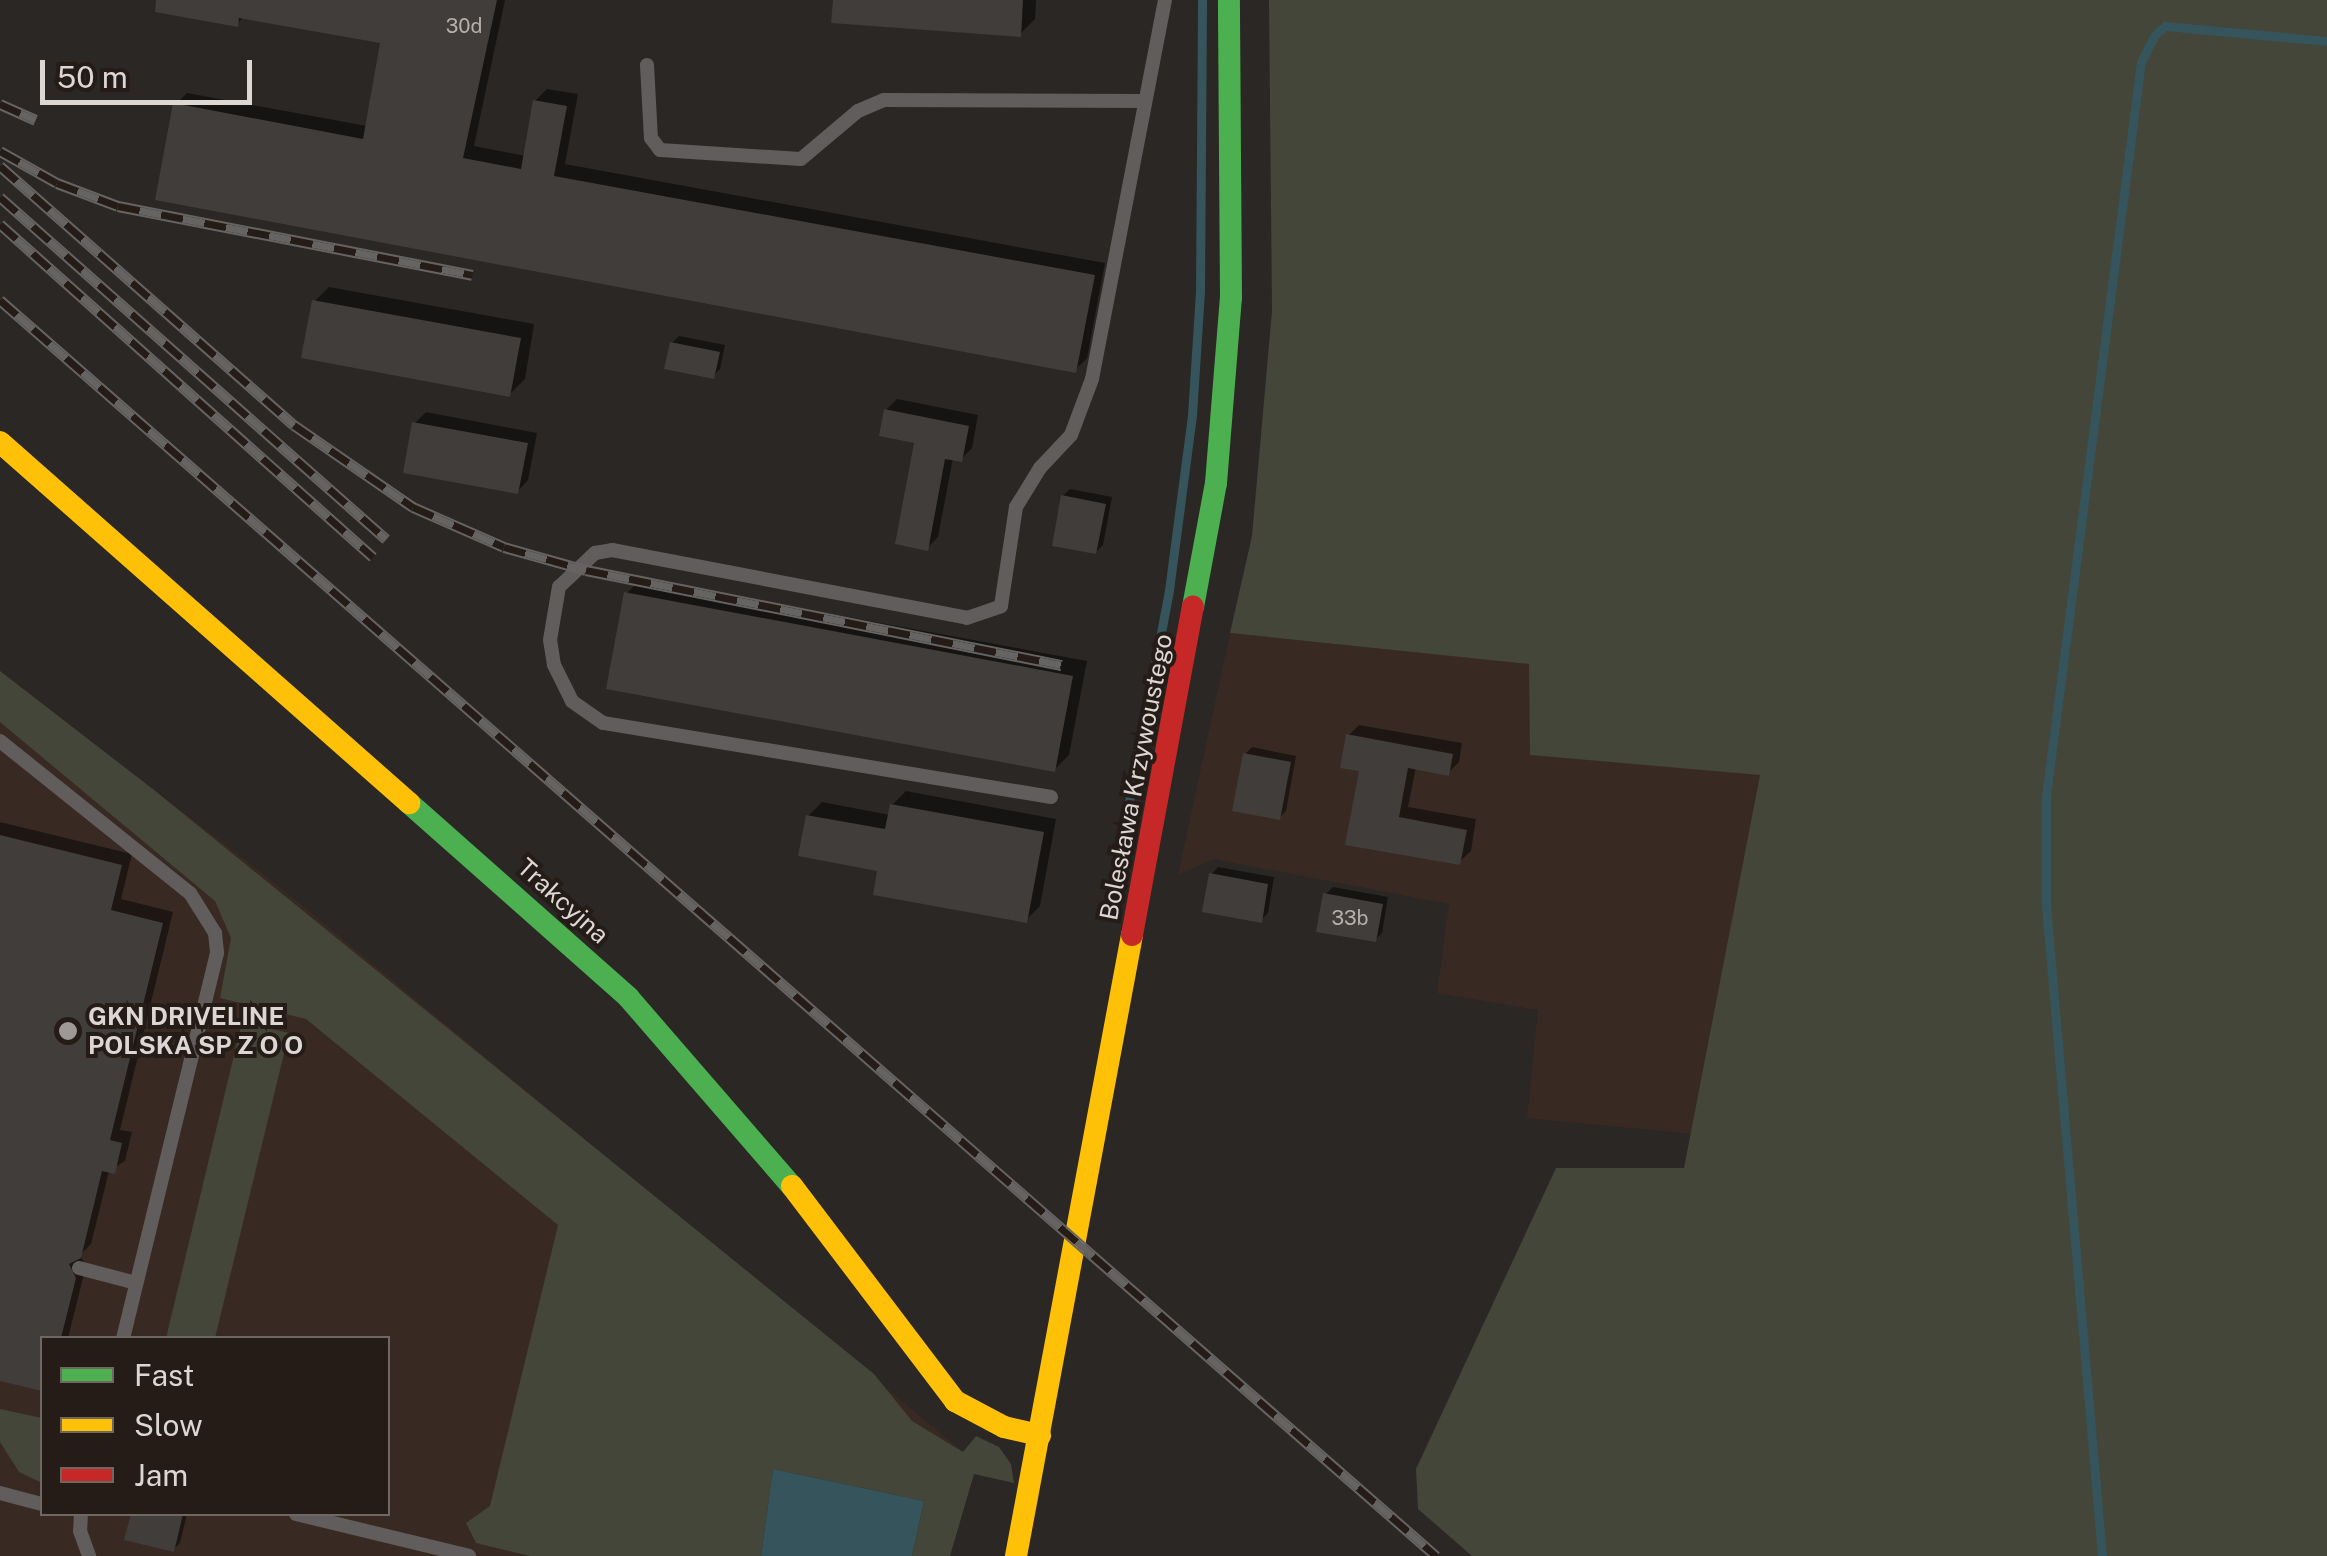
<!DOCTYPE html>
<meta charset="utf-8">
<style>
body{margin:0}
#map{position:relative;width:2327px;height:1556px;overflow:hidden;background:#2a2724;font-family:"Public Sans",sans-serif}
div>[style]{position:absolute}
.built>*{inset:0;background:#382a22}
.green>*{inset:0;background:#434639}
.water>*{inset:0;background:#35545b}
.shadow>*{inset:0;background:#0007}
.stream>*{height:9px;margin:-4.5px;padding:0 4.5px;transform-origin:4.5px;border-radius:4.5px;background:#35545b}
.building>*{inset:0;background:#403d3a}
.lane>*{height:14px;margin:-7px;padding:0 7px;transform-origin:7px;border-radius:7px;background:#605d5c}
.fast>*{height:22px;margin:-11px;padding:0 11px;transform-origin:11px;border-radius:11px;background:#4caf50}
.slow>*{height:22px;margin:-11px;padding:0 11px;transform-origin:11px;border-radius:11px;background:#ffc107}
.jam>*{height:22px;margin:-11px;padding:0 11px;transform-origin:11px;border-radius:11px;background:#c62828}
.rail>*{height:11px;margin-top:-5.5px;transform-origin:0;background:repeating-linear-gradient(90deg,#251c17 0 22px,#666363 0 44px);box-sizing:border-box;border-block:2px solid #666363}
.dots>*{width:28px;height:28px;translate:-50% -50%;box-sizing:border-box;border:5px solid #251c17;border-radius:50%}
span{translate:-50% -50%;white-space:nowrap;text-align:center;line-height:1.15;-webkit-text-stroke:8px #251c17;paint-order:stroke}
.number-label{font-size:20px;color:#b6b0ad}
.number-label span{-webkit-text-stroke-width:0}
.street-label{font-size:25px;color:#ddd7d3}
.poi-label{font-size:25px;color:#ddd7d3;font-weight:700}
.left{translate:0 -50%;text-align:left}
.legend{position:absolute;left:40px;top:1336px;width:350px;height:180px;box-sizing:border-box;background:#251c17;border:2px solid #6f6762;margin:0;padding:12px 18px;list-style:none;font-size:30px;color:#ddd7d3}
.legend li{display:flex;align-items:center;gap:20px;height:50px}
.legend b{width:50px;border:2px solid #6f6762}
.scale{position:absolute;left:40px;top:60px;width:212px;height:45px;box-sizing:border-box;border:5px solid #ddd7d3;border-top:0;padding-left:12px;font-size:30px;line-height:35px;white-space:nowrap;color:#ddd7d3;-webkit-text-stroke:8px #251c17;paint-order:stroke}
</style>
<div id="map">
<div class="built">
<i style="clip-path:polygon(1230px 633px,1530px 664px,1530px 755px,1760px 774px,1693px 1134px,1527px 1118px,1538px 1010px,1437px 993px,1449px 904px,1213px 859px,1178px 875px)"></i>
<i style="clip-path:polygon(evenodd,0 671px,276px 884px,963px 1452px,944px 1556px,0 1556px,0 671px,42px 1338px,388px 1338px,388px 1514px,42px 1514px,42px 1338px)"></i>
</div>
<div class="green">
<i style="clip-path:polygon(1269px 0,2327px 0,2327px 1556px,1472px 1556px,1418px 1509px,1416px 1469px,1556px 1168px,1684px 1168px,1760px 775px,1530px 755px,1529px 664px,1230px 633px,1252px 536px,1272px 311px)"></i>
<i style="clip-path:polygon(0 671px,154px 790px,874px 1374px,912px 1421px,963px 1452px,976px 1436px,999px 1447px,1011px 1464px,1014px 1483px,974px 1474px,950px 1556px,912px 1556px,924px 1501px,773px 1469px,761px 1556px,530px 1556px,476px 1543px,466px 1523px,490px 1506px,558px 1225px,306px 1019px,220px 998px,231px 938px,215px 901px,0 722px)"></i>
<i style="clip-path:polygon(242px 1022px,289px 1033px,215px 1338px,166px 1338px)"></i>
<i style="clip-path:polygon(0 1409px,42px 1418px,42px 1483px,19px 1472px,0 1442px)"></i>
</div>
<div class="water">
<i style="clip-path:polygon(773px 1469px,924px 1501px,912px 1556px,761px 1556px)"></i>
</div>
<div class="shadow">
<i style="clip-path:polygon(167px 0,505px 0,474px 146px,526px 156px,535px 101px,547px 89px,578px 94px,565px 164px,1105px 263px,1087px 358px,1075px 370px,175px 105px,187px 93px,367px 126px,383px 41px,244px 16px,237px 24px)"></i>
<i style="clip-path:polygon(835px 0,1036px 0,1035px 19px,1020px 34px)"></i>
<i style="clip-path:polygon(329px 287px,534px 324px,525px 379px,510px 394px,314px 302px)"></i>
<i style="clip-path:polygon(679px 336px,725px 345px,720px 369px,713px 376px,672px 343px)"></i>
<i style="clip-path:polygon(897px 399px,978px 415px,972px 448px,961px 459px,953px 458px,938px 537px,927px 548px,917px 441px,886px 410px)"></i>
<i style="clip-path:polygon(426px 412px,537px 433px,528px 480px,517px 492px,415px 423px)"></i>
<i style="clip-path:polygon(1070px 489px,1112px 497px,1103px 545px,1096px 552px,1063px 496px)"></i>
<i style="clip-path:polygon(641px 579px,1087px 661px,1069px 755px,1054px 770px,626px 594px)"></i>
<i style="clip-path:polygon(1359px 725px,1462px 743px,1459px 762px,1448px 773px,1416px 767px,1408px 807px,1476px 819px,1471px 851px,1459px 862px,1348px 843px,1362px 769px,1348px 736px)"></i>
<i style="clip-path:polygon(1252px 747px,1296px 756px,1286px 811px,1279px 818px,1245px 754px)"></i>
<i style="clip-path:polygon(906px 791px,1056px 819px,1040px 906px,1026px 920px,880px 869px,808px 816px,822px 802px,890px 815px,892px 805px)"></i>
<i style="clip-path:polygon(0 822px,132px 854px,121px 899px,173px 912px,120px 1130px,132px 1132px,125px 1161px,109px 1171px,91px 1244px,80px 1255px,86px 1266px,68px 1338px,42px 1338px,42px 1388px,0 1377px)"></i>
<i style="clip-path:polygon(1218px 867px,1274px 877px,1268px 913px,1261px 920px,1212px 874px)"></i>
<i style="clip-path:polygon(1333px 887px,1388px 897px,1382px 933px,1375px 940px,1326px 894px)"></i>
<i style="clip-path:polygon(133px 1514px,187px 1514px,180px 1543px,173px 1550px,127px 1538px)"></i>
</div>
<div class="stream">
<i style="left:1119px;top:855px;width:270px;rotate:-79.3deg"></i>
<i style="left:1169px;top:590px;width:177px;rotate:-82.5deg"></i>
<i style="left:1192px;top:415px;width:123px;rotate:-86.3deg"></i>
<i style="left:1200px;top:292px;width:292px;rotate:-89.6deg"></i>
<i style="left:2102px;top:1556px;width:653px;rotate:-94.92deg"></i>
<i style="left:2046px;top:905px;width:109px;rotate:-90deg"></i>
<i style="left:2046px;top:796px;width:740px;rotate:-82.63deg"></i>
<i style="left:2141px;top:62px;width:29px;rotate:-63deg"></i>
<i style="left:2154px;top:36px;width:15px;rotate:-42deg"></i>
<i style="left:2165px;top:26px;width:163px;rotate:5.3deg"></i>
</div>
<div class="building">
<i style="clip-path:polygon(156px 0,497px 0,463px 158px,521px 169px,533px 100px,567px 106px,554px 176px,1095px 275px,1076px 373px,155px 200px,173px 103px,363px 139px,380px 43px,239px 18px,238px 27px,155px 12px)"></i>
<i style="clip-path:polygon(833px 0,1023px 0,1021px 37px,831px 23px)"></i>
<i style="clip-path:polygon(312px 300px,521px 338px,510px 397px,301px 358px)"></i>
<i style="clip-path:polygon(670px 342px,720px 352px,714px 379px,664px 369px)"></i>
<i style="clip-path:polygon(884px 409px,969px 426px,962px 462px,945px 459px,928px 551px,895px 544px,914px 443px,879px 436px)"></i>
<i style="clip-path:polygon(412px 422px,528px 443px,518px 494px,403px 473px)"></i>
<i style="clip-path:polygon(1061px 495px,1106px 504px,1096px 554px,1052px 546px)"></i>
<i style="clip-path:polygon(624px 592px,1073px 676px,1055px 772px,606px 689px)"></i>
<i style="clip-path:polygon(1346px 734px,1453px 754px,1449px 776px,1408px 768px,1399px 817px,1467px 830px,1460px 865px,1345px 845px,1359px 771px,1340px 768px)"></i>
<i style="clip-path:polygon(1243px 753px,1291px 762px,1280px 820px,1232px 811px)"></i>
<i style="clip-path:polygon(890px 804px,1044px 832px,1027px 923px,873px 895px,877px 871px,798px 856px,806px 815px,885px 829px)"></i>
<i style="clip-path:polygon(0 835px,122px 865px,111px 910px,163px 923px,110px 1140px,122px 1143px,115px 1174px,102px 1171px,81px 1258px,69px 1264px,76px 1278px,61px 1338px,42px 1338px,42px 1391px,0 1381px)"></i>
<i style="clip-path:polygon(1209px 873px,1268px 884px,1262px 923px,1202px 912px)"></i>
<i style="clip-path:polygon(1323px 893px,1383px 904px,1376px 942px,1316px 932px)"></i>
<i style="clip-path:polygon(131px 1514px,183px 1514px,174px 1552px,124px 1540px)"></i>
</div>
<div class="lane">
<i style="left:647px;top:65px;width:73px;rotate:86.9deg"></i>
<i style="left:651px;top:138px;width:15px;rotate:53deg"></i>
<i style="left:660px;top:150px;width:141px;rotate:3.7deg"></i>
<i style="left:801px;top:159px;width:75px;rotate:-40.1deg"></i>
<i style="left:858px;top:111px;width:28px;rotate:-23deg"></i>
<i style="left:884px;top:100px;width:261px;rotate:0.2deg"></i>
<i style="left:0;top:741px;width:243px;rotate:38.7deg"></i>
<i style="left:190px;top:893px;width:47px;rotate:58deg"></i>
<i style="left:215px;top:933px;width:20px;rotate:84deg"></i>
<i style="left:217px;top:953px;width:396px;rotate:103.7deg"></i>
<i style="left:1051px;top:797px;width:454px;rotate:-170.6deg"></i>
<i style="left:603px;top:723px;width:38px;rotate:-145deg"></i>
<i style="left:572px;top:701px;width:40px;rotate:-116.6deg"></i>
<i style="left:554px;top:665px;width:25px;rotate:-99deg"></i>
<i style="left:550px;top:640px;width:54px;rotate:-80.4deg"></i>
<i style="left:559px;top:587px;width:50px;rotate:-43.4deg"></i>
<i style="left:595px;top:553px;width:17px;rotate:-10deg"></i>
<i style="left:612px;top:550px;width:361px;rotate:10.8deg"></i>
<i style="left:967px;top:618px;width:36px;rotate:-19deg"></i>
<i style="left:1001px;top:606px;width:100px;rotate:-81.4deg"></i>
<i style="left:1016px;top:507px;width:46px;rotate:-58.4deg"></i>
<i style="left:1040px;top:468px;width:45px;rotate:-46.8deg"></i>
<i style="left:1071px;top:435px;width:60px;rotate:-69.4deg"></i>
<i style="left:1092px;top:379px;width:386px;rotate:-79.1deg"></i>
<i style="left:79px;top:1268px;width:59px;rotate:14.7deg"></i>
<i style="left:0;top:1493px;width:43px;rotate:14.7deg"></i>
<i style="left:81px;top:1514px;width:17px;rotate:93deg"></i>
<i style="left:80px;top:1531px;width:27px;rotate:70deg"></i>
<i style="left:296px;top:1514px;width:178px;rotate:13.6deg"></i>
</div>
<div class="fast">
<i style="left:1193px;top:607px;width:126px;rotate:-79.5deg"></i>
<i style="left:1216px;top:483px;width:186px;rotate:-85.4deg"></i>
<i style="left:1231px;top:298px;width:298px;rotate:-90.4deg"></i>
<i style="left:409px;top:803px;width:293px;rotate:41.5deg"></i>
<i style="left:628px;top:997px;width:250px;rotate:49.1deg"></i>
</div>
<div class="slow">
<i style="left:0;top:442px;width:546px;rotate:41.43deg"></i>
<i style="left:792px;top:1186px;width:270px;rotate:52.8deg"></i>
<i style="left:955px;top:1401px;width:55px;rotate:28deg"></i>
<i style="left:1004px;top:1427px;width:37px;rotate:13deg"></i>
<i style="left:1016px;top:1556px;width:632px;rotate:-79.42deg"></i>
</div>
<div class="jam">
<i style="left:1132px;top:935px;width:334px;rotate:-79.5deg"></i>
</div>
<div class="rail">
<i style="left:0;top:104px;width:39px;rotate:24deg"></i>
<i style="left:0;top:151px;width:65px;rotate:29.3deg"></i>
<i style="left:57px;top:183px;width:65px;rotate:20.7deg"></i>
<i style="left:118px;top:206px;width:361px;rotate:11deg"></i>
<i style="left:0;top:166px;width:392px;rotate:41.4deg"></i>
<i style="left:294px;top:425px;width:145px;rotate:34.6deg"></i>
<i style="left:413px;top:507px;width:99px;rotate:23.7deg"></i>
<i style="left:504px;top:547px;width:85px;rotate:15.7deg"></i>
<i style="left:586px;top:570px;width:485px;rotate:11.3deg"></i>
<i style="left:0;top:197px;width:516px;rotate:41.54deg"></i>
<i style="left:0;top:224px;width:500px;rotate:41.76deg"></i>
<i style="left:0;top:300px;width:1908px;rotate:41.17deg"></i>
</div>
<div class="dots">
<i style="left:68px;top:1031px;background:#9e9996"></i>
</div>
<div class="number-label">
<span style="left:464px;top:26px">30d</span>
<span style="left:1350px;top:918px">33b</span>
</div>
<div class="street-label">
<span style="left:1136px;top:777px;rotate:-79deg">Bolesława Krzywoustego</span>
<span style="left:563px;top:901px;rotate:42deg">Trakcyjna</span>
</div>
<div class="poi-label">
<span class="left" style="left:88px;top:1031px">GKN DRIVELINE<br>POLSKA SP Z O O</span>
</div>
<ul class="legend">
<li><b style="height:12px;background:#4caf50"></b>Fast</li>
<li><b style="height:12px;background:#ffc107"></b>Slow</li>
<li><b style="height:12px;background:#c62828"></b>Jam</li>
</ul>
<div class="scale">50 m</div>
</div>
